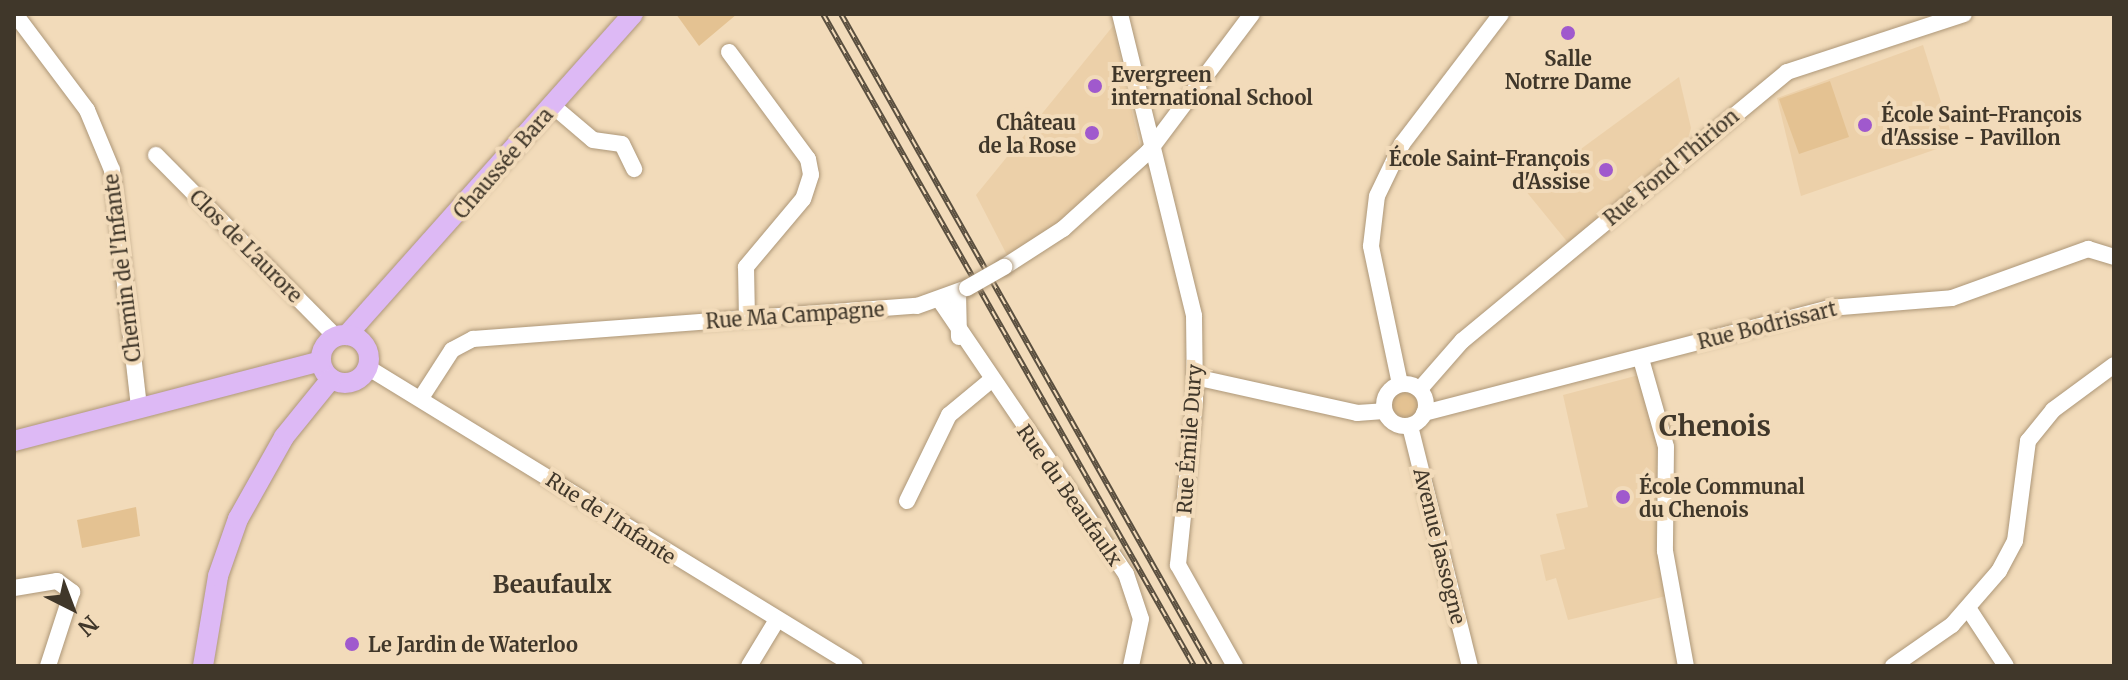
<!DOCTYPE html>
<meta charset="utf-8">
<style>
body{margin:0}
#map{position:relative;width:2128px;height:680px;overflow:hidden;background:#f2dbba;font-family:Merriweather,serif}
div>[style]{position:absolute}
.built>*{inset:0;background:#ecd0a9}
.green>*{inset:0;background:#e4c292}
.round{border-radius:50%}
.roads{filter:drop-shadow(0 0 2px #ad9778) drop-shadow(0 0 2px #ad9778)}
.minor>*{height:16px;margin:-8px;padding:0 8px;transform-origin:8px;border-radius:8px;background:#fff}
.minor>.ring{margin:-8px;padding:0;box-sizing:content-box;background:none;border:16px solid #fff;border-radius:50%}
.major>*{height:20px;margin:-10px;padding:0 10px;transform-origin:10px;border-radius:10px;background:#ddb9f5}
.major>.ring{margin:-10px;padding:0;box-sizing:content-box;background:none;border:20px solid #ddb9f5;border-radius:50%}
.rail>*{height:6px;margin-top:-3px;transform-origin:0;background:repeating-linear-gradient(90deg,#f2dbba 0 9px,#5a4f3f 0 18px);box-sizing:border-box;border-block:2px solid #5a4f3f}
.bridges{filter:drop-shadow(0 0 2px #ad9778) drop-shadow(0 0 2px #ad9778)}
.minor-bridge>*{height:16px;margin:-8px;padding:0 8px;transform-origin:8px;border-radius:8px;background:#fff}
.dots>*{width:22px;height:22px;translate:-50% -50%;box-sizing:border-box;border:4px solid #f2dbba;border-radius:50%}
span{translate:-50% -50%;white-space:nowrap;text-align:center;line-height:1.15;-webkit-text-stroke:8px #f2dbba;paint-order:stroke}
.poi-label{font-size:20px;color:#40372a;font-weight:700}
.left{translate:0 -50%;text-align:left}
.right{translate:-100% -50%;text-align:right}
.street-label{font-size:20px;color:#40372a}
.quarter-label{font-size:24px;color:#40372a;font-weight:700}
.district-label{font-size:28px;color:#40372a;font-weight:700}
.frame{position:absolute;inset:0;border:16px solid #40372a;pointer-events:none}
.north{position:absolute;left:32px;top:568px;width:80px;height:80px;-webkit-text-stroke:6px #f2dbba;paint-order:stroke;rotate:138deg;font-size:22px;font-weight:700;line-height:32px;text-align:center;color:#40372a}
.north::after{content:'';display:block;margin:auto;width:28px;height:36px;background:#40372a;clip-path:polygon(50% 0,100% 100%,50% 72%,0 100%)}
</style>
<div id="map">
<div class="built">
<i style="clip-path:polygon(1113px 26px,1140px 147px,1059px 222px,1008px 257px,976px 195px)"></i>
<i style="clip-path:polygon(1923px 45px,1954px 143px,1801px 196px,1777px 98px)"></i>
<i style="clip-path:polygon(1679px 77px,1691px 128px,1685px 149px,1569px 244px,1525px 190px)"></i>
<i style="clip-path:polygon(1639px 375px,1657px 441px,1656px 540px,1666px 596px,1568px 620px,1556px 578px,1546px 581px,1540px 555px,1565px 549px,1556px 514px,1588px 507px,1563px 395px)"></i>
</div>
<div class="green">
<i style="clip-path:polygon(676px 14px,737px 14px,699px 46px)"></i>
<i style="clip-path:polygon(1830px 81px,1849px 137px,1799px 154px,1779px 99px)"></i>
<i class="round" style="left:1389px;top:388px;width:32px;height:32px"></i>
<i style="clip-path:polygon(136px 507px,140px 536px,82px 548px,77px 520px)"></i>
</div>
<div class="roads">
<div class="minor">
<i style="left:15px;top:14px;width:120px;rotate:53.1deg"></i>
<i style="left:87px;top:110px;width:65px;rotate:67.4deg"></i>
<i style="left:112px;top:170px;width:238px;rotate:83.5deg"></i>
<i style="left:1120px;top:14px;width:311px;rotate:76.2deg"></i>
<i style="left:1194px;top:316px;width:84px;rotate:89.3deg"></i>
<i style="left:1195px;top:400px;width:166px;rotate:95.9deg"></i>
<i style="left:1178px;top:565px;width:116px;rotate:60.6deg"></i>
<i style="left:729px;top:52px;width:133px;rotate:53.6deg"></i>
<i style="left:808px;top:159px;width:16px;rotate:79deg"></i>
<i style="left:811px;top:175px;width:25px;rotate:108deg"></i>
<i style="left:803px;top:199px;width:89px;rotate:130deg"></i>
<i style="left:746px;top:267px;width:51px;rotate:88.9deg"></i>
<i style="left:553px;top:106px;width:52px;rotate:40.4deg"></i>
<i style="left:593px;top:140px;width:29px;rotate:8deg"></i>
<i style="left:622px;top:144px;width:28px;rotate:64deg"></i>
<i style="left:156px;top:155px;width:256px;rotate:45.3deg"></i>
<i style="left:1004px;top:267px;width:70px;rotate:-32.8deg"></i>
<i style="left:1063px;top:229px;width:116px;rotate:-42.2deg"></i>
<i style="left:1149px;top:151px;width:171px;rotate:-53.1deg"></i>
<i style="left:958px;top:293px;width:44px;rotate:88.7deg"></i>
<i style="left:941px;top:302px;width:329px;rotate:55.8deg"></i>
<i style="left:1126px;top:574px;width:47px;rotate:71.6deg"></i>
<i style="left:1141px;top:619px;width:48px;rotate:102deg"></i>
<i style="left:1641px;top:359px;width:91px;rotate:74.1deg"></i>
<i style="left:1666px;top:447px;width:104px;rotate:90.6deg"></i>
<i style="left:1665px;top:551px;width:117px;rotate:79.7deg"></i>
<i style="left:367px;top:367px;width:572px;rotate:31.5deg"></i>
<i style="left:1195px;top:377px;width:166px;rotate:12.5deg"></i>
<i style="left:1357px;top:413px;width:27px;rotate:-4deg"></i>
<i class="ring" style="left:1384px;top:384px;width:26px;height:26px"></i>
<i style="left:1400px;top:384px;width:141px;rotate:-101.9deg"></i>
<i style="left:1371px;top:246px;width:50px;rotate:-83.2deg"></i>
<i style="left:1377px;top:196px;width:58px;rotate:-64.3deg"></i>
<i style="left:1402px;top:144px;width:163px;rotate:-52.7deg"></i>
<i style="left:1420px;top:389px;width:64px;rotate:-48.8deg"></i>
<i style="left:1462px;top:341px;width:422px;rotate:-39.6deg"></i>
<i style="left:1787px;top:72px;width:186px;rotate:-18.1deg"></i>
<i style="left:421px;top:398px;width:57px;rotate:-57.1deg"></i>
<i style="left:452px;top:350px;width:24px;rotate:-28deg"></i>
<i style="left:473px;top:339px;width:445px;rotate:-4.3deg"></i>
<i style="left:917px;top:306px;width:53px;rotate:-19.8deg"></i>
<i style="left:1424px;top:413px;width:418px;rotate:-14.5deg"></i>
<i style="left:1829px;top:308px;width:123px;rotate:-4.6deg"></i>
<i style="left:1952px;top:298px;width:145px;rotate:-19.8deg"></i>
<i style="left:2088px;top:249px;width:27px;rotate:17deg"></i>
<i style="left:1410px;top:426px;width:247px;rotate:76deg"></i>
<i style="left:907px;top:501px;width:96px;rotate:-64deg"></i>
<i style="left:949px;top:415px;width:53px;rotate:-39.7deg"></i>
<i style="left:14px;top:588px;width:44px;rotate:-9.2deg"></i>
<i style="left:57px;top:581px;width:19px;rotate:36deg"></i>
<i style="left:72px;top:592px;width:78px;rotate:108deg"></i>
<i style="left:1968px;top:608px;width:69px;rotate:56.8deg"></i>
<i style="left:749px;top:666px;width:50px;rotate:-58.8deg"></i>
<i style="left:1893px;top:666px;width:72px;rotate:-34.8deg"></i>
<i style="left:1952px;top:625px;width:72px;rotate:-49deg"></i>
<i style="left:1999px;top:571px;width:34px;rotate:-62deg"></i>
<i style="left:2015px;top:541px;width:101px;rotate:-82.6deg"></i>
<i style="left:2028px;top:441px;width:40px;rotate:-51deg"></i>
<i style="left:2053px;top:410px;width:76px;rotate:-36.4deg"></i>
</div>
<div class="major">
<i style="left:347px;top:335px;width:430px;rotate:-48.3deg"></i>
<i class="ring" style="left:321px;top:335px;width:28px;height:28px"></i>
<i style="left:14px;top:441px;width:317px;rotate:-14.6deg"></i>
<i style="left:203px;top:666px;width:91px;rotate:-80.5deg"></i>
<i style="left:218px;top:576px;width:60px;rotate:-70.7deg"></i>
<i style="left:238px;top:519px;width:94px;rotate:-60.7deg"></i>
<i style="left:284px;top:437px;width:75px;rotate:-51deg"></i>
</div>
</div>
<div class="rail">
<i style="left:823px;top:14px;width:750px;rotate:60.36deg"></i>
<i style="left:841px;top:14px;width:749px;rotate:60.49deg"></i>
</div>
<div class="bridges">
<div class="minor-bridge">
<i style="left:967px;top:288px;width:43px;rotate:-29.6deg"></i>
</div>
</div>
<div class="dots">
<i style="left:1568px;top:33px;background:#a059cd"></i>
<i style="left:1095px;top:86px;background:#a059cd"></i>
<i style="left:1865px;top:125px;background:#a059cd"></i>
<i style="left:1092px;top:133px;background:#a059cd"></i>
<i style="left:1606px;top:170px;background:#a059cd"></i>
<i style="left:1623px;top:497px;background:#a059cd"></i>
<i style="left:352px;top:644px;background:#a059cd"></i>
</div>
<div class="poi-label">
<span style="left:1568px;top:70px">Salle<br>Notrre Dame</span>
<span class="left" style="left:1111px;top:86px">Evergreen<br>international School</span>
<span class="left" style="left:1881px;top:126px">École Saint-François<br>d'Assise - Pavillon</span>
<span class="right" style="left:1076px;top:134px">Château<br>de la Rose</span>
<span class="right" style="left:1590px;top:170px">École Saint-François<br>d'Assise</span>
<span class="left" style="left:1639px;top:498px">École Communal<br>du Chenois</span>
<span class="left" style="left:368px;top:644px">Le Jardin de Waterloo</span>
</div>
<div class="street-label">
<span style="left:503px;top:163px;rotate:-49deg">Chaussée Bara</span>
<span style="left:1671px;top:167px;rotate:-40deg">Rue Fond Thirion</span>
<span style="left:246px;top:246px;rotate:45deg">Clos de L'aurore</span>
<span style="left:122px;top:268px;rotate:-97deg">Chemin de l'Infante</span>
<span style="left:795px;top:315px;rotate:-4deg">Rue Ma Campagne</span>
<span style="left:1767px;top:325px;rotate:-14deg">Rue Bodrissart</span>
<span style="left:1189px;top:439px;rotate:-86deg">Rue Émile Dury</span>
<span style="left:1070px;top:495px;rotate:55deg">Rue du Beaufaulx</span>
<span style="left:611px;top:518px;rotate:33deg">Rue de l'Infante</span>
<span style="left:1440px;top:546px;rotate:76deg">Avenue Jassogne</span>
</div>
<div class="quarter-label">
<span style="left:552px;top:585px">Beaufaulx</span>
</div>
<div class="district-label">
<span style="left:1715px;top:426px">Chenois</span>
</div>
<div class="frame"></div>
<div class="north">N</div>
</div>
